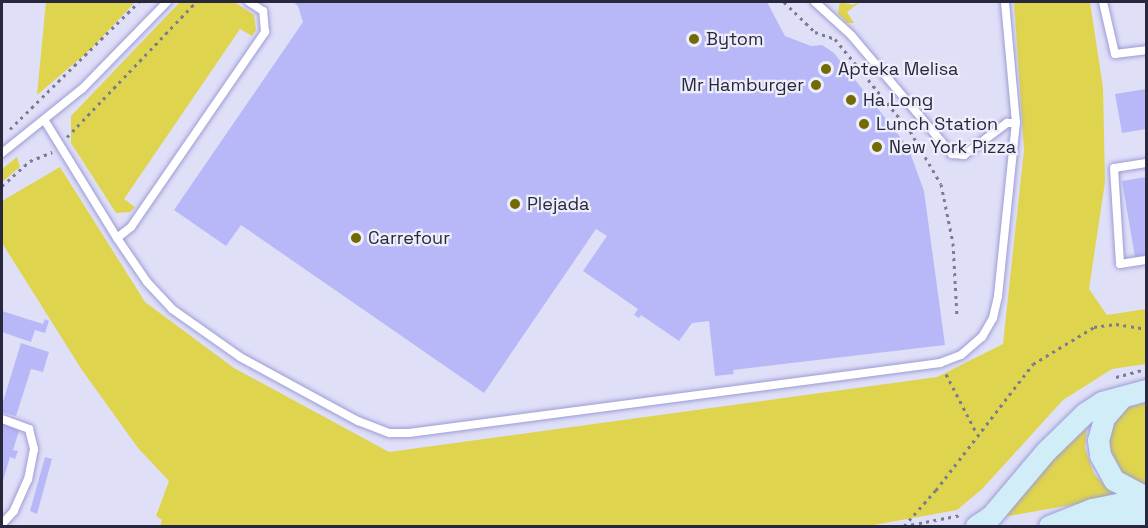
<!DOCTYPE html>
<style>
body{margin:0}
#map{position:relative;width:1148px;height:528px;overflow:hidden;background:#dfdff8;font-family:"Space Grotesk",sans-serif}
div>[style]{position:absolute}
.green>*{inset:0;background:#dfd44e}
.building>*{inset:0;background:#b8b8f9}
.path>*{height:3px;margin-top:-1.5px;transform-origin:0;background:repeating-linear-gradient(90deg,#7c7b93 0 3px,transparent 0 7.5px)}
.roads{filter:drop-shadow(0 0 2px #9c9cd6) drop-shadow(0 0 2px #9c9cd6)}
.lane>*{height:8px;margin:-4px;padding:0 4px;transform-origin:4px;border-radius:4px;background:#fff}
.secondary>*{height:21px;margin:-10.5px;padding:0 10.5px;transform-origin:10.5px;border-radius:10.5px;background:#d0edf8}
.path-bridge>*{height:3px;margin-top:-1.5px;transform-origin:0;background:repeating-linear-gradient(90deg,#7c7b93 0 3px,transparent 0 7.5px)}
.dots>*{width:16px;height:16px;translate:-50% -50%;box-sizing:border-box;border:3px solid #edeefa;border-radius:50%}
span{translate:-50% -50%;white-space:nowrap;text-align:center;line-height:1.15;-webkit-text-stroke:4.5px #edeefa;paint-order:stroke}
.poi-label{font-size:18px;color:#28273e}
.left{translate:0 -50%;text-align:left}
.right{translate:-100% -50%;text-align:right}
.frame{position:absolute;inset:0;border:3px solid #28273e;pointer-events:none}
</style>
<div id="map">
<div class="green">
<i style="clip-path:polygon(46px 2px,135px 2px,91px 49px,37px 95px)"></i>
<i style="clip-path:polygon(180px 2px,234px 2px,254px 15px,256px 30px,252px 36px,240px 29px,124px 199px,135px 207px,130px 212px,116px 213px,71px 143px,71px 116px)"></i>
<i style="clip-path:polygon(840px 2px,853px 5px,860px 2px,847px 12px,854px 23px,847px 23px,838px 13px)"></i>
<i style="clip-path:polygon(1014px 2px,1090px 2px,1103px 88px,1105px 182px,1089px 289px,1107px 315px,1146px 309px,1146px 364px,1112px 369px,1063px 400px,982px 489px,957px 510px,868px 526px,160px 526px,162px 520px,156px 516px,169px 481px,138px 448px,82px 370px,2px 243px,2px 201px,60px 167px,145px 302px,234px 368px,389px 452px,937px 377px,1003px 344px,1024px 150px)"></i>
<i style="clip-path:polygon(17px 157px,20px 167px,2px 182px,2px 169px)"></i>
<i style="clip-path:polygon(1146px 403px,1146px 488px,1126px 480px,1106px 448px,1110px 425px,1126px 408px)"></i>
<i style="clip-path:polygon(1087px 425px,1085px 448px,1094px 474px,1116px 497px,1003px 517px,1047px 463px)"></i>
</div>
<div class="building">
<i style="clip-path:polygon(293px 2px,767px 2px,785px 36px,811px 46px,822px 45px,834px 53px,908px 147px,924px 191px,945px 345px,733px 370px,734px 374px,715px 376px,709px 321px,692px 323px,679px 341px,641px 315px,639px 318px,634px 315px,638px 309px,583px 271px,607px 236px,596px 229px,484px 393px,241px 225px,226px 246px,174px 210px,303px 22px,298px 6px)"></i>
<i style="clip-path:polygon(1146px 89px,1146px 129px,1122px 133px,1115px 94px)"></i>
<i style="clip-path:polygon(1146px 177px,1146px 255px,1135px 257px,1122px 181px)"></i>
<i style="clip-path:polygon(2px 311px,43px 324px,45px 319px,49px 321px,45px 333px,35px 330px,31px 342px,2px 332px)"></i>
<i style="clip-path:polygon(21px 343px,49px 352px,43px 372px,31px 369px,16px 416px,2px 412px,2px 405px)"></i>
<i style="clip-path:polygon(3px 422px,19px 431px,13px 450px,18px 451px,15px 459px,10px 457px,2px 484px)"></i>
<i style="clip-path:polygon(45px 457px,52px 459px,37px 514px,30px 511px)"></i>
</div>
<div class="path">
<i style="left:784px;top:2px;width:43px;rotate:44.1deg"></i>
<i style="left:815px;top:32px;width:21px;rotate:19deg"></i>
<i style="left:835px;top:39px;width:119px;rotate:50.8deg"></i>
<i style="left:910px;top:131px;width:61px;rotate:59.7deg"></i>
<i style="left:941px;top:184px;width:60px;rotate:78.5deg"></i>
<i style="left:953px;top:243px;width:73px;rotate:86.9deg"></i>
<i style="left:10px;top:129px;width:181px;rotate:-44.6deg"></i>
<i style="left:67px;top:137px;width:187px;rotate:-46.3deg"></i>
<i style="left:2px;top:186px;width:38px;rotate:-42deg"></i>
<i style="left:30px;top:161px;width:24px;rotate:-22deg"></i>
<i style="left:946px;top:374px;width:68px;rotate:62.7deg"></i>
<i style="left:1116px;top:377px;width:31px;rotate:-15deg"></i>
<i style="left:936px;top:490px;width:159px;rotate:-52.4deg"></i>
<i style="left:1033px;top:364px;width:71px;rotate:-31.2deg"></i>
<i style="left:1094px;top:327px;width:22px;rotate:-8deg"></i>
<i style="left:1116px;top:324px;width:30px;rotate:9deg"></i>
<i style="left:904px;top:526px;width:58px;rotate:-10.9deg"></i>
</div>
<div class="roads">
<div class="lane">
<i style="left:815px;top:2px;width:49px;rotate:42.5deg"></i>
<i style="left:851px;top:35px;width:156px;rotate:49.7deg"></i>
<i style="left:952px;top:154px;width:12px;rotate:5deg"></i>
<i style="left:964px;top:155px;width:54px;rotate:-36.7deg"></i>
<i style="left:1007px;top:123px;width:9px"></i>
<i style="left:1103px;top:2px;width:53px;rotate:77deg"></i>
<i style="left:1115px;top:54px;width:31px;rotate:-7deg"></i>
<i style="left:45px;top:121px;width:137px;rotate:58.4deg"></i>
<i style="left:117px;top:238px;width:53px;rotate:55.7deg"></i>
<i style="left:147px;top:282px;width:37px;rotate:47deg"></i>
<i style="left:172px;top:309px;width:83px;rotate:35.2deg"></i>
<i style="left:240px;top:357px;width:134px;rotate:28.5deg"></i>
<i style="left:358px;top:421px;width:34px;rotate:21deg"></i>
<i style="left:390px;top:433px;width:19px"></i>
<i style="left:409px;top:433px;width:536px;rotate:-7.51deg"></i>
<i style="left:940px;top:363px;width:22px;rotate:-21deg"></i>
<i style="left:961px;top:355px;width:28px;rotate:-41deg"></i>
<i style="left:982px;top:337px;width:22px;rotate:-60deg"></i>
<i style="left:993px;top:318px;width:23px;rotate:-77deg"></i>
<i style="left:998px;top:296px;width:174px;rotate:-84.1deg"></i>
<i style="left:1016px;top:123px;width:121px;rotate:-95.2deg"></i>
<i style="left:2px;top:153px;width:102px;rotate:-38.7deg"></i>
<i style="left:82px;top:89px;width:122px;rotate:-45.7deg"></i>
<i style="left:1146px;top:163px;width:32px;rotate:171deg"></i>
<i style="left:1114px;top:168px;width:96px;rotate:86.4deg"></i>
<i style="left:1120px;top:264px;width:26px;rotate:-9deg"></i>
<i style="left:117px;top:238px;width:18px;rotate:-38deg"></i>
<i style="left:131px;top:227px;width:237px;rotate:-55.5deg"></i>
<i style="left:265px;top:32px;width:21px;rotate:-95deg"></i>
<i style="left:263px;top:11px;width:17px;rotate:-147deg"></i>
<i style="left:2px;top:419px;width:29px;rotate:20deg"></i>
<i style="left:29px;top:429px;width:21px;rotate:76deg"></i>
<i style="left:34px;top:449px;width:31px;rotate:101deg"></i>
<i style="left:28px;top:479px;width:35px;rotate:114deg"></i>
<i style="left:14px;top:511px;width:18px;rotate:133deg"></i>
</div>
<div class="secondary">
<i style="left:1122px;top:397px;width:28px;rotate:131deg"></i>
<i style="left:1104px;top:418px;width:23px;rotate:105deg"></i>
<i style="left:1098px;top:440px;width:15px;rotate:82deg"></i>
<i style="left:1100px;top:455px;width:29px;rotate:61deg"></i>
<i style="left:1114px;top:480px;width:36px;rotate:28deg"></i>
<i style="left:1079px;top:525px;width:68px;rotate:-9.3deg"></i>
<i style="left:976px;top:526px;width:18px;rotate:-34deg"></i>
<i style="left:991px;top:516px;width:85px;rotate:-49.8deg"></i>
<i style="left:1046px;top:451px;width:54px;rotate:-44.3deg"></i>
<i style="left:1085px;top:413px;width:20px;rotate:-33deg"></i>
<i style="left:1102px;top:402px;width:46px;rotate:-15.3deg"></i>
<i style="left:1049px;top:526px;width:46px;rotate:-21.6deg"></i>
<i style="left:1092px;top:509px;width:55px;rotate:-11.5deg"></i>
</div>
</div>
<div class="path-bridge">
<i style="left:904px;top:526px;width:48px;rotate:-48.4deg"></i>
</div>
<div class="dots">
<i style="left:694px;top:39px;background:#726a03"></i>
<i style="left:826px;top:69px;background:#726a03"></i>
<i style="left:816px;top:85px;background:#726a03"></i>
<i style="left:851px;top:100px;background:#726a03"></i>
<i style="left:864px;top:124px;background:#726a03"></i>
<i style="left:877px;top:147px;background:#726a03"></i>
<i style="left:515px;top:204px;background:#726a03"></i>
<i style="left:356px;top:238px;background:#726a03"></i>
</div>
<div class="poi-label">
<span class="left" style="left:706px;top:39px">Bytom</span>
<span class="left" style="left:838px;top:69px">Apteka Melisa</span>
<span class="right" style="left:804px;top:85px">Mr Hamburger</span>
<span class="left" style="left:863px;top:100px">Ha Long</span>
<span class="left" style="left:876px;top:124px">Lunch Station</span>
<span class="left" style="left:889px;top:147px">New York Pizza</span>
<span class="left" style="left:527px;top:204px">Plejada</span>
<span class="left" style="left:368px;top:238px">Carrefour</span>
</div>
<div class="frame"></div>
</div>
